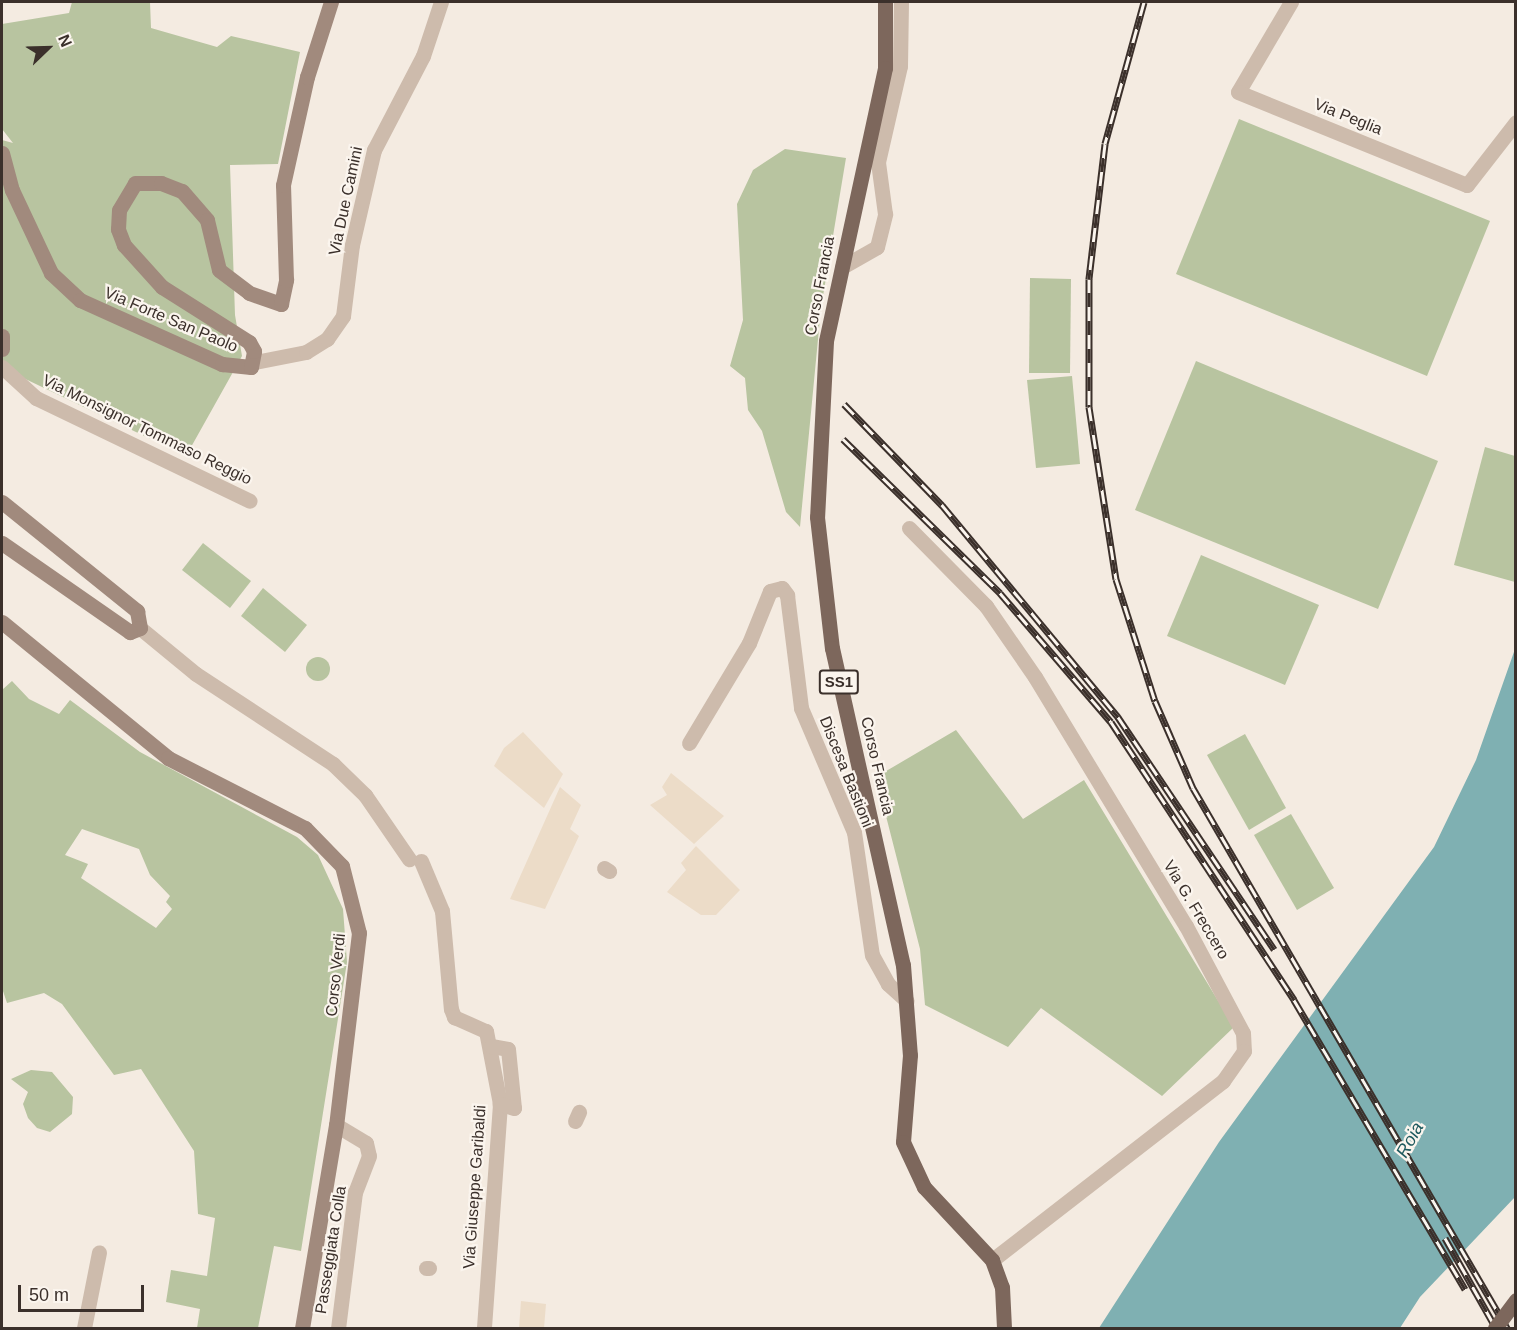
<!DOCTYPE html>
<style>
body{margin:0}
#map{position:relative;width:1517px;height:1330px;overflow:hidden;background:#f4ebe1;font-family:Arial,sans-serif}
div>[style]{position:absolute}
.green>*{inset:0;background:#b8c4a0}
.round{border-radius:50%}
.plaza>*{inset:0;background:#ecdcc8}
.water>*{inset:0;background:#7fb0b2}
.street>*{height:15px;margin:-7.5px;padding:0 7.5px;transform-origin:7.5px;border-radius:7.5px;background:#cdbbac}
.secondary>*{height:15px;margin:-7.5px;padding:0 7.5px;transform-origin:7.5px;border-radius:7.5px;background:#a18a7d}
.primary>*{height:15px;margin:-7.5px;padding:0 7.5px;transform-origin:7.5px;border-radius:7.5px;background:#7d675c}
.rail>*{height:7px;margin-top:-3.5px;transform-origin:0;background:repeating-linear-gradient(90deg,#fbf5ee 0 14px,#3b302b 0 28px);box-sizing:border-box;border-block:2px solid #3b302b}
.primary-bridge>*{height:15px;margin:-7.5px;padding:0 7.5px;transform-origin:7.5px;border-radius:7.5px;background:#7d675c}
span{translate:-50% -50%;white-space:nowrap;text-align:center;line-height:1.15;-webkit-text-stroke:4.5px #fbf5ee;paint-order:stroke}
.shield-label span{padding:2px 4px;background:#fbf5ee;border:2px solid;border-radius:4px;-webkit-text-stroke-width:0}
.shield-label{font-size:15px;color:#3b302b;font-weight:700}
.street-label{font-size:16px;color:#3b302b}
.water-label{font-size:18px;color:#1f5a5e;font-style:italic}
.frame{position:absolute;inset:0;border:3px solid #3b302b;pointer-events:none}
.north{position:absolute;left:18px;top:18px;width:60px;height:60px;-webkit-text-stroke:4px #fbf5ee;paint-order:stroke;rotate:67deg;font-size:16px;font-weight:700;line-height:24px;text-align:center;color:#3b302b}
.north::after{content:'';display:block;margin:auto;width:21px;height:27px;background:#3b302b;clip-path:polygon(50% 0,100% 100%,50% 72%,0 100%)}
.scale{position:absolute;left:18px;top:1285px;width:126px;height:27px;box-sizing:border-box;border:3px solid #3b302b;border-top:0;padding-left:8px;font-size:18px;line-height:21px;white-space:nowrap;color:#3b302b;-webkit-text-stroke:4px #fbf5ee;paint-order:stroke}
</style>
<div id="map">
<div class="green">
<i style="clip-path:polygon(72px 2px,150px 2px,151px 28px,217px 47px,231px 36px,300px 52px,278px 164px,230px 165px,235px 315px,242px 356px,186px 456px,17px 375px,2px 361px,2px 140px,13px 143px,2px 129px,2px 24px,69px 13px)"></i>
<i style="clip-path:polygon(1239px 119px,1490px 221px,1427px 376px,1176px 274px)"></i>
<i style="clip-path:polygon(785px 149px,846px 158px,821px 308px,800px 527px,786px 512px,762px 431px,748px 410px,745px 378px,730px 366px,743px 320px,737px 204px,753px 170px)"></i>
<i style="clip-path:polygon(1030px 278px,1071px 279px,1070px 373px,1029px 373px)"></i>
<i style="clip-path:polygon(1196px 361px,1438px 461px,1378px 609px,1135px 510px)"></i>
<i style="clip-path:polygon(1072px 376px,1080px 464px,1036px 468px,1027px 380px)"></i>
<i style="clip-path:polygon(1485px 447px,1515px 456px,1515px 582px,1454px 565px)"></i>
<i style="clip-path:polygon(203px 543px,251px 581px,230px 608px,182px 570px)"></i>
<i style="clip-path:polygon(1201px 555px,1319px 605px,1285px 685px,1167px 636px)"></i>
<i style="clip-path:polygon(263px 588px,307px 625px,285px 652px,241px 616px)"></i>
<i class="round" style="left:306px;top:657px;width:24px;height:24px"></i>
<i style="clip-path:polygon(evenodd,12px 681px,29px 699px,59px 714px,70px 700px,140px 752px,297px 837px,318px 855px,343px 909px,347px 962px,301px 1251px,274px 1246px,258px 1328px,197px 1328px,200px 1309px,166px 1302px,171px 1270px,207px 1276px,215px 1218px,198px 1214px,194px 1151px,141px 1069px,114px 1075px,62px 1004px,44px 993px,7px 1003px,2px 988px,2px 690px,12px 681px,82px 829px,139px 849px,150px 875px,170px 896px,166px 902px,172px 909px,156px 928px,81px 878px,88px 864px,65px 855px,82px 829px)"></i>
<i style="clip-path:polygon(956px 730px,1023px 819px,1084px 780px,1234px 1027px,1162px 1096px,1041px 1008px,1008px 1047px,925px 1005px,920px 949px,876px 777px)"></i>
<i style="clip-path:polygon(1245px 734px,1286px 808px,1249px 830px,1207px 755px)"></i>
<i style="clip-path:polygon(1291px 814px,1334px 888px,1297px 910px,1254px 835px)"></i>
<i style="clip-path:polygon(31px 1070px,52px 1072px,73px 1097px,72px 1114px,50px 1132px,37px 1128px,28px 1118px,23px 1104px,28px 1092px,11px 1079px)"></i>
</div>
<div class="plaza">
<i style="clip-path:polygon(523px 732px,563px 774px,544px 808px,494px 766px,504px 748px)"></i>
<i style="clip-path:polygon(671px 773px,724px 816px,694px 844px,650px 805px,667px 795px,662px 787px)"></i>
<i style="clip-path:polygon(560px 787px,581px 805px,570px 829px,579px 836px,545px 909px,510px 899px)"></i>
<i style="clip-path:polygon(696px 846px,740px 890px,716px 915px,701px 915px,667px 892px,686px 870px,681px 863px)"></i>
<i style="clip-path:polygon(521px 1301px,546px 1304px,544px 1328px,519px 1328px)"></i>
</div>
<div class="water">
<i style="clip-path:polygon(1515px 649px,1515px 1197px,1420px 1297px,1400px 1328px,1099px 1328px,1219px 1142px,1434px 847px,1476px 760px)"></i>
</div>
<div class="street">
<i style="left:1291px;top:2px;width:104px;rotate:120.5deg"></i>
<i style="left:1238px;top:92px;width:247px;rotate:22.1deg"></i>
<i style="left:1467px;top:185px;width:80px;rotate:-52.1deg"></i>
<i style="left:842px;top:267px;width:40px;rotate:-29.7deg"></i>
<i style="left:877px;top:247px;width:34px;rotate:-76deg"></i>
<i style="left:885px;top:214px;width:52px;rotate:-97.7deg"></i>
<i style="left:878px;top:162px;width:98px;rotate:-77.1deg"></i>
<i style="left:900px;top:66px;width:64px;rotate:-89.1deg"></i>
<i style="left:255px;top:362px;width:52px;rotate:-11.1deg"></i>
<i style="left:306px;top:352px;width:25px;rotate:-32deg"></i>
<i style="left:327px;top:339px;width:28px;rotate:-55deg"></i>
<i style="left:343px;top:316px;width:72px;rotate:-82.8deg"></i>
<i style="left:352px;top:245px;width:98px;rotate:-77deg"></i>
<i style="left:374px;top:150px;width:106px;rotate:-62.5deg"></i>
<i style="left:423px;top:56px;width:57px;rotate:-71.6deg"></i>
<i style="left:2px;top:367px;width:46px;rotate:42.4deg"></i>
<i style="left:36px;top:398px;width:237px;rotate:25.7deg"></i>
<i style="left:909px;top:528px;width:110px;rotate:45.4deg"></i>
<i style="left:986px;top:606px;width:86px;rotate:55.4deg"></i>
<i style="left:1035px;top:677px;width:291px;rotate:58.8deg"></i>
<i style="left:1186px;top:926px;width:121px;rotate:62deg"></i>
<i style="left:1243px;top:1033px;width:18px;rotate:87deg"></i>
<i style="left:1244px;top:1051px;width:37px;rotate:125deg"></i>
<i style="left:1223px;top:1081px;width:292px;rotate:142.2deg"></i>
<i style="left:140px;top:628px;width:72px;rotate:39.4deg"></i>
<i style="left:196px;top:674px;width:164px;rotate:33.3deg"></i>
<i style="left:333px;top:764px;width:45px;rotate:44.1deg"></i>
<i style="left:365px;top:795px;width:78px;rotate:55.5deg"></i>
<i style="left:689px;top:743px;width:117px;rotate:-59deg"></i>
<i style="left:749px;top:643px;width:56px;rotate:-68deg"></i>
<i style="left:770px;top:591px;width:12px;rotate:-14deg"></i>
<i style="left:782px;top:588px;width:9px;rotate:54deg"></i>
<i style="left:787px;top:595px;width:114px;rotate:82.9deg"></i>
<i style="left:801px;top:708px;width:135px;rotate:66.9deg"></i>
<i style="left:854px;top:832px;width:124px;rotate:81.7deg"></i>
<i style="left:872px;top:955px;width:33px;rotate:61deg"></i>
<i style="left:888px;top:984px;width:25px;rotate:42deg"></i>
<i style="left:421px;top:861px;width:54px;rotate:67.2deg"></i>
<i style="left:442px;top:911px;width:98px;rotate:84.8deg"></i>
<i style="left:451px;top:1009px;width:9px;rotate:69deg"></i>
<i style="left:454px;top:1017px;width:35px;rotate:24deg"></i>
<i style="left:486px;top:1031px;width:74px;rotate:79.1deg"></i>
<i style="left:500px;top:1104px;width:225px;rotate:94.1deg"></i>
<i style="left:604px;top:868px;width:6px;rotate:31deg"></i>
<i style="left:491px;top:1046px;width:17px;rotate:10deg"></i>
<i style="left:508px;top:1049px;width:59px;rotate:84.2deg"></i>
<i style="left:514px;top:1108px;width:15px;rotate:-164deg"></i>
<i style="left:575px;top:1121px;width:10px;rotate:-66deg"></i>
<i style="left:336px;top:1125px;width:35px;rotate:31deg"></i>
<i style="left:366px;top:1143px;width:13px;rotate:77deg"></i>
<i style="left:369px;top:1156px;width:39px;rotate:111deg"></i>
<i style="left:355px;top:1192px;width:137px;rotate:97.1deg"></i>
<i style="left:426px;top:1268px;width:3px"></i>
<i style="left:84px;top:1328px;width:77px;rotate:-78.8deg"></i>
</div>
<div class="secondary">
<i style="left:2px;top:153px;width:38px;rotate:75deg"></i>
<i style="left:12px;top:190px;width:92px;rotate:64.8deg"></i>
<i style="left:51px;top:273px;width:40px;rotate:43deg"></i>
<i style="left:80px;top:300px;width:156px;rotate:24.3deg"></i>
<i style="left:222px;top:364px;width:29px;rotate:6deg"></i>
<i style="left:251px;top:367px;width:16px;rotate:-79deg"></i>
<i style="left:254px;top:351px;width:10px;rotate:-119deg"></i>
<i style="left:249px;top:342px;width:103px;rotate:-147.7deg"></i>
<i style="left:162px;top:287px;width:57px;rotate:-132.1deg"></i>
<i style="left:124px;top:245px;width:17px;rotate:-111deg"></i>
<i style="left:118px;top:229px;width:19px;rotate:-87deg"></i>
<i style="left:119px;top:210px;width:31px;rotate:-59deg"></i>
<i style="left:135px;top:183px;width:26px"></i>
<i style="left:161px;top:183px;width:22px;rotate:21deg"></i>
<i style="left:182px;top:191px;width:38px;rotate:49deg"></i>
<i style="left:207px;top:220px;width:51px;rotate:76.5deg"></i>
<i style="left:219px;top:270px;width:38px;rotate:37deg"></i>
<i style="left:249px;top:293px;width:34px;rotate:19deg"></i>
<i style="left:281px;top:304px;width:25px;rotate:-78deg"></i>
<i style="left:286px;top:280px;width:95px;rotate:-91.8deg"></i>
<i style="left:283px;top:185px;width:111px;rotate:-77.5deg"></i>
<i style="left:307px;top:77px;width:79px;rotate:-72.3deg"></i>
<i style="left:2px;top:336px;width:13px;rotate:90deg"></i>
<i style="left:2px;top:502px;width:174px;rotate:38.9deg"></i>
<i style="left:137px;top:611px;width:17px;rotate:80deg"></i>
<i style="left:140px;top:628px;width:11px;rotate:158deg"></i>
<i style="left:130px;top:632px;width:156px;rotate:-145.2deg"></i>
<i style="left:2px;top:622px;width:215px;rotate:39.3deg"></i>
<i style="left:168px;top:758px;width:154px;rotate:27.1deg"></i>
<i style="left:305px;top:828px;width:53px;rotate:45.8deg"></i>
<i style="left:342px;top:866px;width:69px;rotate:75.8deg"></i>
<i style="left:359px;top:933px;width:193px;rotate:96.8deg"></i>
<i style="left:336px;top:1125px;width:206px;rotate:99.5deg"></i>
</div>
<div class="primary">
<i style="left:885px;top:2px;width:66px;rotate:90deg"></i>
<i style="left:885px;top:68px;width:279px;rotate:102.2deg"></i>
<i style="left:826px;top:341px;width:176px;rotate:92.9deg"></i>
<i style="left:817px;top:517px;width:132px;rotate:83.5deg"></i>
<i style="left:832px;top:648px;width:325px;rotate:77.4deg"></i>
<i style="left:903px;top:965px;width:90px;rotate:85.6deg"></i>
<i style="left:910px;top:1055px;width:87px;rotate:94.6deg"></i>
<i style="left:903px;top:1142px;width:50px;rotate:65deg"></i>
<i style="left:924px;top:1187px;width:100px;rotate:47deg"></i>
<i style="left:992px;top:1260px;width:29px;rotate:70deg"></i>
<i style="left:1002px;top:1287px;width:41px;rotate:87.2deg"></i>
</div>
<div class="rail">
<i style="left:1144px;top:2px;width:147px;rotate:105.4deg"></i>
<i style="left:1105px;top:144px;width:136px;rotate:96.8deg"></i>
<i style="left:1089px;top:279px;width:128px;rotate:90deg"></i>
<i style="left:1089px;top:407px;width:174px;rotate:81.1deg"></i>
<i style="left:1116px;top:579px;width:128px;rotate:72.3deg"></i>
<i style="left:1155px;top:701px;width:95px;rotate:66.4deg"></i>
<i style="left:1193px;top:788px;width:625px;rotate:59.82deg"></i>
<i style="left:844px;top:404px;width:141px;rotate:45.9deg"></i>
<i style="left:942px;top:505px;width:276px;rotate:50.3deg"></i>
<i style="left:1118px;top:717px;width:280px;rotate:56.1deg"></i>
<i style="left:843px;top:439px;width:220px;rotate:44.4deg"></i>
<i style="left:1000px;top:593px;width:170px;rotate:49.3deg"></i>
<i style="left:1111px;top:722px;width:333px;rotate:56.6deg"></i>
<i style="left:1294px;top:1000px;width:336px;rotate:59.4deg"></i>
<i style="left:1445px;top:1238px;width:103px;rotate:60.5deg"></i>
</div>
<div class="primary-bridge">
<i style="left:1495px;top:1328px;width:35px;rotate:-53deg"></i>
</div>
<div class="shield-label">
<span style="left:839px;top:682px">SS1</span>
</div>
<div class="street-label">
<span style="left:1348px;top:117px;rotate:22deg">Via Peglia</span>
<span style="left:346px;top:201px;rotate:-78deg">Via Due Camini</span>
<span style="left:820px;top:286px;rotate:-79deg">Corso Francia</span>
<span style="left:171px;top:320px;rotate:23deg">Via Forte San Paolo</span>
<span style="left:147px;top:430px;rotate:26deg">Via Monsignor Tommaso Reggio</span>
<span style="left:877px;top:766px;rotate:77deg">Corso Francia</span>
<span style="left:846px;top:772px;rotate:68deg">Discesa Bastioni</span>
<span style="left:1196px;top:910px;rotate:59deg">Via G. Freccero</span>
<span style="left:336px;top:975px;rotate:-84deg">Corso Verdi</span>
<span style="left:475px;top:1187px;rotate:-86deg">Via Giuseppe Garibaldi</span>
<span style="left:331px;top:1250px;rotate:-81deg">Passeggiata Colla</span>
</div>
<div class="water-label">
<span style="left:1410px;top:1140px;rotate:-61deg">Roia</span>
</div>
<div class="frame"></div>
<div class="north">N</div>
<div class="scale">50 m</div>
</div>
